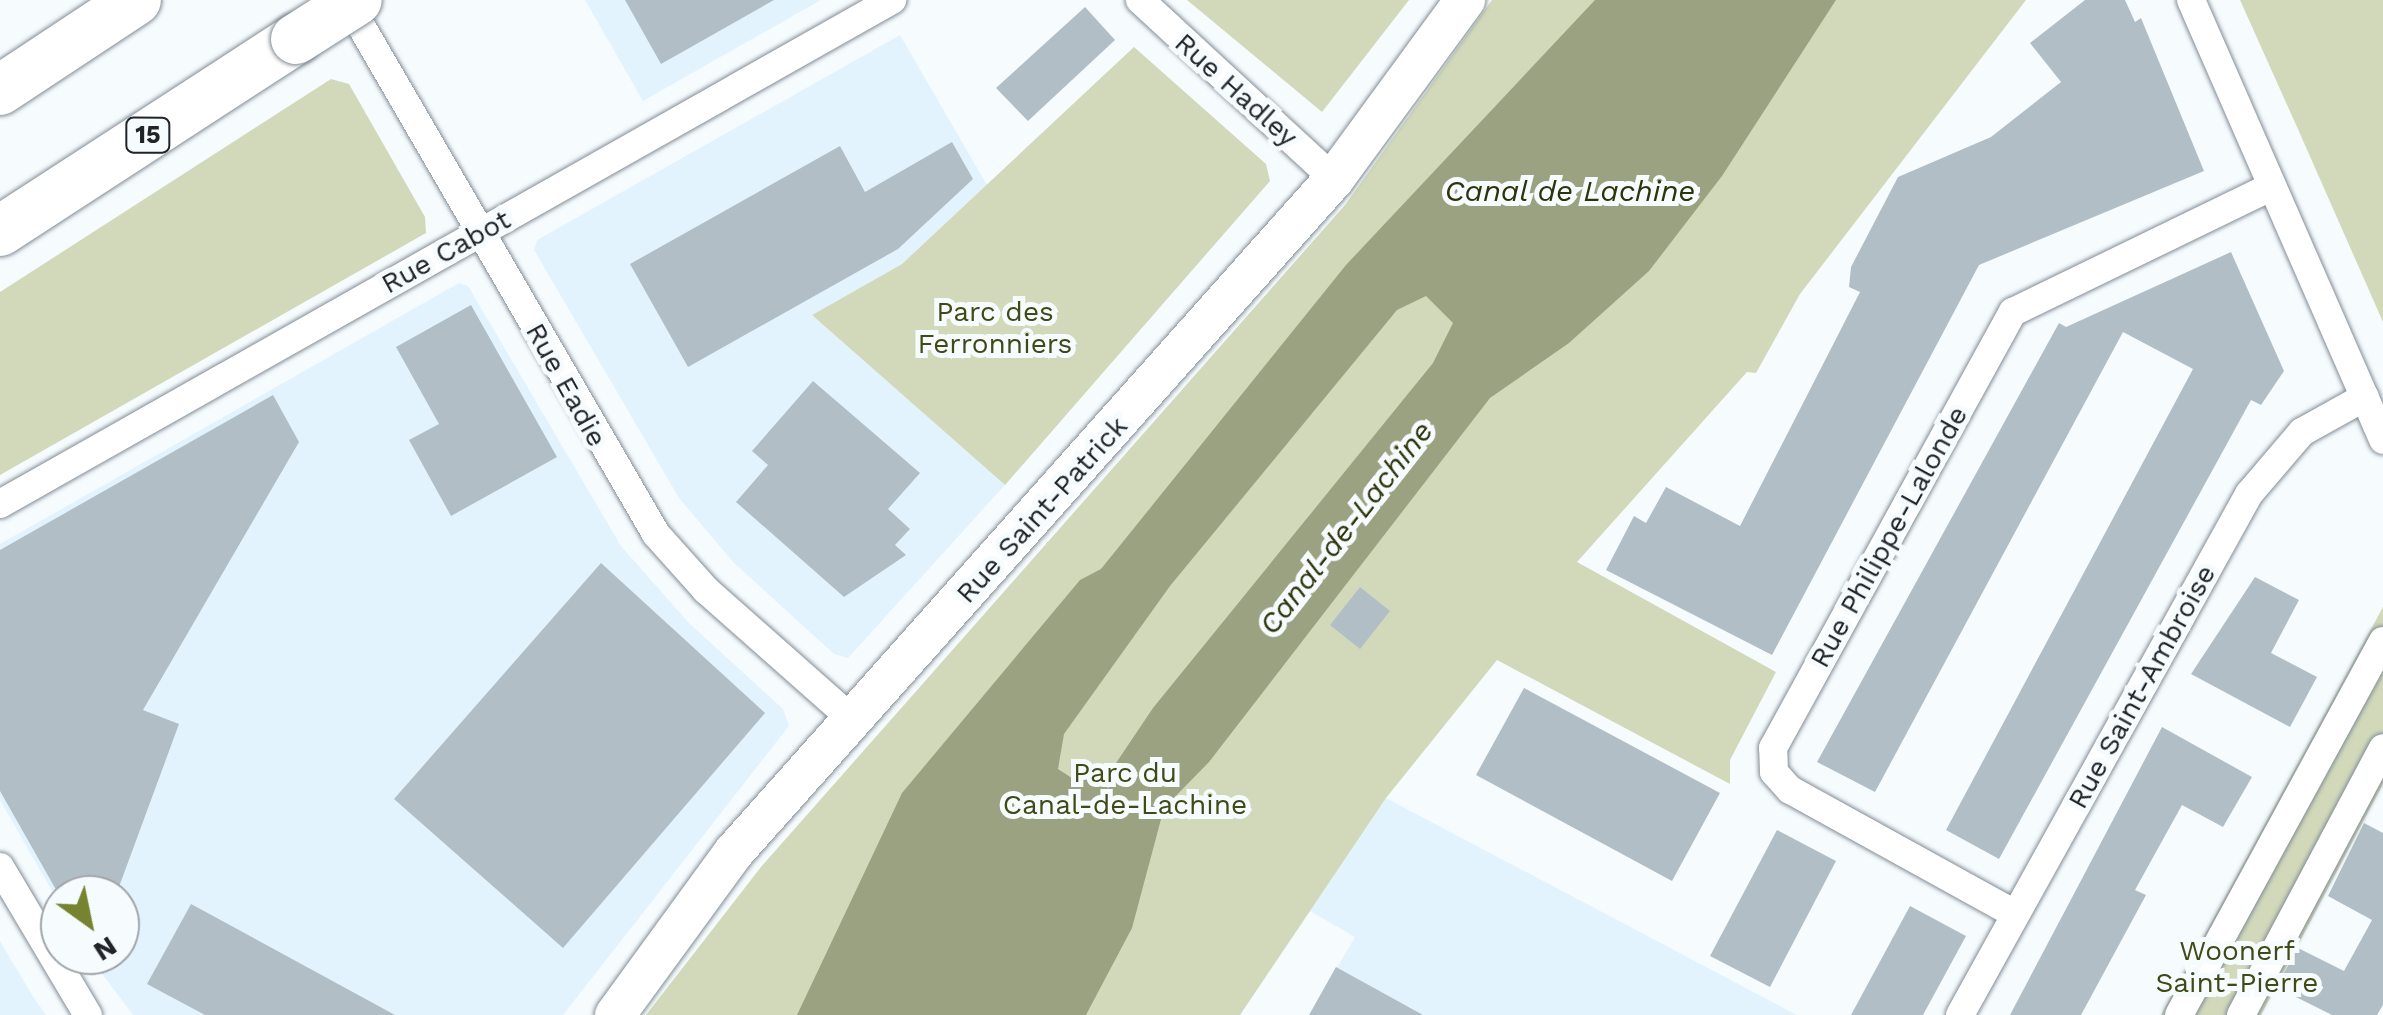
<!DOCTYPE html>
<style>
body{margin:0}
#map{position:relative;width:2383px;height:1015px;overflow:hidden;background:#f6fbfe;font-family:"Work Sans",sans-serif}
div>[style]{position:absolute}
.built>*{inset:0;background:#e3f3fd}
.green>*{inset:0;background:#d2d9bb}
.water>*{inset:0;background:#9ba282}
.building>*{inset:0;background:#b2bec6}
.roads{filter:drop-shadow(0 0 2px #828d95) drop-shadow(0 0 2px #828d95)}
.minor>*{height:28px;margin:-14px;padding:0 14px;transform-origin:14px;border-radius:14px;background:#fff}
.secondary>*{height:40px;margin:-20px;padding:0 20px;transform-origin:20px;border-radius:20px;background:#fff}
.motorway>*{height:50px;margin:-25px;padding:0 25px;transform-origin:25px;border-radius:25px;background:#fff}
.bridges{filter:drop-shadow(0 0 2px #828d95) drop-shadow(0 0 2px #828d95)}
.motorway-bridge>*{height:50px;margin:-25px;padding:0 25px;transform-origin:25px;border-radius:25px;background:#fff}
span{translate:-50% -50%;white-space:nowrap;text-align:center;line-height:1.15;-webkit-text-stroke:10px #f6fbfe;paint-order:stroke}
.shield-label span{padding:2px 8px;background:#f6fbfe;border:2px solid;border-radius:8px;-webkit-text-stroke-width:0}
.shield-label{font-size:25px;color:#212529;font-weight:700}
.street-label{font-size:28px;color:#212529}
.park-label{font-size:28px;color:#414a16}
.water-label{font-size:30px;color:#2d330b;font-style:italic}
.north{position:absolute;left:40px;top:875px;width:100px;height:100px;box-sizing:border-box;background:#f6fbfe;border:2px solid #a1a5a9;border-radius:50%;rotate:147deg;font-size:28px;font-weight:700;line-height:40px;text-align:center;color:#212529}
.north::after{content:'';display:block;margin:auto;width:35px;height:45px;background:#768331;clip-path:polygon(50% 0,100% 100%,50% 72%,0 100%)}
</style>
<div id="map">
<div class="built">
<i style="clip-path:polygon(585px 0,821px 0,643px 101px)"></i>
<i style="clip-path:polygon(900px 35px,987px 185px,902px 264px,812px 315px,1005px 485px,848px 658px,834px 654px,733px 562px,679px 498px,534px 250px,537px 240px)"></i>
<i style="clip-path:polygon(459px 283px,468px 286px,621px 546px,689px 623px,783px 709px,789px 726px,563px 1015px,133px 1015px,88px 955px,120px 955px,120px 895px,60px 895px,60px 905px,0 800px,0 544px)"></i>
<i style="clip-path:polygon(1386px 798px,1797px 1015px,1309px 1015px,1355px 937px,1310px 911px)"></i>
<i style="clip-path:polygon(0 941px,32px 995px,46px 1015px,0 1015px)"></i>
</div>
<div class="green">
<i style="clip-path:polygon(1187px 0,1409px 0,1322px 112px)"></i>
<i style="clip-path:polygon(1492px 0,2026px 0,1800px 294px,1756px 373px,1747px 372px,1577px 562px,1776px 672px,1730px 760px,1730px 784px,1497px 660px,1386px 798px,1240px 1015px,646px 1015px,761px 867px,1345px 205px)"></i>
<i style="clip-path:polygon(2240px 0,2383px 0,2383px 322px,2297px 127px)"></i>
<i style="clip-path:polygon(1134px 47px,1266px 164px,1270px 181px,1005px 485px,812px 315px,902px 264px)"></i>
<i style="clip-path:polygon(331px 79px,349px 84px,425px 217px,426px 233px,0 475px,0 292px)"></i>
<i style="clip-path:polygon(2383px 607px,2383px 784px,2261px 1015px,2161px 1015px)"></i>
</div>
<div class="water">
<i style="clip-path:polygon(evenodd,1595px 0,1836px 0,1722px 176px,1649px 271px,1569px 343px,1490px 398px,1209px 762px,1164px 808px,1132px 928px,1086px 1015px,797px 1015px,902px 793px,1080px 580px,1101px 569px,1346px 265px,1595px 0,1426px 296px,1453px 323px,1433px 363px,1153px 708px,1114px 766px,1078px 782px,1058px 769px,1064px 734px,1170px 586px,1397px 310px,1426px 296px)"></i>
</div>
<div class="building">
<i style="clip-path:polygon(625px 0,774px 0,661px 64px)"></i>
<i style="clip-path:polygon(2085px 0,2125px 0,2135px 22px,2141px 18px,2204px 171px,1979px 265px,1772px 655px,1606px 570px,1634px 516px,1646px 523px,1666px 487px,1740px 526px,1860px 292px,1849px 287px,1851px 267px,1898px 177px,1991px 137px,2061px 82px,2030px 43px)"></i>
<i style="clip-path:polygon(1085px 7px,1115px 40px,1028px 121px,996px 88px)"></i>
<i style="clip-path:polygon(952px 142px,973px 179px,898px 249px,688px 367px,630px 264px,840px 146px,865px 192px)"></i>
<i style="clip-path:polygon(2231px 252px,2284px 371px,2261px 405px,2251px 400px,1999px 859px,1946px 830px,2193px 369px,2123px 332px,1875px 792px,1817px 762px,2059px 323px,2066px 327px)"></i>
<i style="clip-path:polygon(471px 305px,557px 457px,451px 516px,409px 440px,439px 424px,396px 347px)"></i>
<i style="clip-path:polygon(813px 381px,920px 473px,888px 509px,910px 529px,895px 545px,906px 555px,844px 597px,736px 502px,768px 465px,752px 451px)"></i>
<i style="clip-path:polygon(273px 395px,299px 442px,143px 710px,179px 724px,116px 895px,59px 895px,0 791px,0 550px)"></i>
<i style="clip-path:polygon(601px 563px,765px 713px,563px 948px,394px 799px)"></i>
<i style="clip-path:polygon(2255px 577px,2299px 600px,2271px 653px,2317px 677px,2290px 727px,2191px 674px)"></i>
<i style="clip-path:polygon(1360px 587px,1390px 611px,1360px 649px,1330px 625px)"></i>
<i style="clip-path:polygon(1524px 688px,1720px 793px,1672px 881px,1476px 775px)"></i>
<i style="clip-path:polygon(2162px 727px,2252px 777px,2223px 827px,2182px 805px,2135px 890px,2146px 895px,2081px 1015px,2010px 1015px)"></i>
<i style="clip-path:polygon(2364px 823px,2383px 833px,2383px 1005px,2377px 1015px,2332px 1015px,2276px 987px,2298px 948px,2344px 971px,2372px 920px,2328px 896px)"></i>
<i style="clip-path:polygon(1777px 830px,1836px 861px,1770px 987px,1710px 956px)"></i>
<i style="clip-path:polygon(191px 904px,395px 1015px,205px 1015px,147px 984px)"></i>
<i style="clip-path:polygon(1910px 906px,1966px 936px,1923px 1015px,1851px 1015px)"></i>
<i style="clip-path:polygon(1336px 967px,1423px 1015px,1309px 1015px)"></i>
</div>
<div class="roads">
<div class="minor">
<i style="left:346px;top:0;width:617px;rotate:59.86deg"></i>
<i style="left:656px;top:534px;width:75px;rotate:48.2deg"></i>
<i style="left:706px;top:590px;width:195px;rotate:41.5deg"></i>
<i style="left:1140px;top:0;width:264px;rotate:42.7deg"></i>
<i style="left:2191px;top:0;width:480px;rotate:66.4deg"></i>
<i style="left:0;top:504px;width:1025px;rotate:-29.47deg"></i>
<i style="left:0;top:867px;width:172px;rotate:59.3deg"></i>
<i style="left:2015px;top:914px;width:257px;rotate:-151.1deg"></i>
<i style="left:1790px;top:790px;width:24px;rotate:-132deg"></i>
<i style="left:1774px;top:772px;width:24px;rotate:-92deg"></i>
<i style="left:1773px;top:748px;width:498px;rotate:-61.2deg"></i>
<i style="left:2013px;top:312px;width:288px;rotate:-25.9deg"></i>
<i style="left:1960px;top:1015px;width:596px;rotate:-60.98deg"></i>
<i style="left:2249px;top:494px;width:82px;rotate:-49.5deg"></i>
<i style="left:2302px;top:432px;width:72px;rotate:-29.1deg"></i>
<i style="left:2179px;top:1015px;width:426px;rotate:-61.4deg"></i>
<i style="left:2241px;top:1015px;width:302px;rotate:-62deg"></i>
</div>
<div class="secondary">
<i style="left:615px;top:1015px;width:202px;rotate:-53.9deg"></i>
<i style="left:734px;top:852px;width:902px;rotate:-48.28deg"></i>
<i style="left:1334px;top:179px;width:222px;rotate:-53.8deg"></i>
</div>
<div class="motorway">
<i style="left:0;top:90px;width:163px;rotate:-33.5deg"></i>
<i style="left:0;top:231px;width:353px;rotate:-33deg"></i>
</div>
</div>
<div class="bridges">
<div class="motorway-bridge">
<i style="left:296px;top:39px;width:72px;rotate:-32.6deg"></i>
</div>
</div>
<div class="shield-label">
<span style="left:148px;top:135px">15</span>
</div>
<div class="street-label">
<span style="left:1236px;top:90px;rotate:42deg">Rue Hadley</span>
<span style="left:446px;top:252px;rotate:-29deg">Rue Cabot</span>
<span style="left:566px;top:385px;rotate:61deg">Rue Eadie</span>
<span style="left:1042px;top:510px;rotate:-48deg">Rue Saint-Patrick</span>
<span style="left:1889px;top:537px;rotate:-61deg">Rue Philippe-Lalonde</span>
<span style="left:2142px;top:687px;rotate:-61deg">Rue Saint-Ambroise</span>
</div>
<div class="park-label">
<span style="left:995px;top:328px">Parc des<br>Ferronniers</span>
<span style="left:1125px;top:789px">Parc du<br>Canal-de-Lachine</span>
<span style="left:2237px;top:967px">Woonerf<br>Saint-Pierre</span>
</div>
<div class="water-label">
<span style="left:1570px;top:191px">Canal de Lachine</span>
<span style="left:1346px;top:528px;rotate:-52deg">Canal-de-Lachine</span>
</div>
<div class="north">N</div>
</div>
